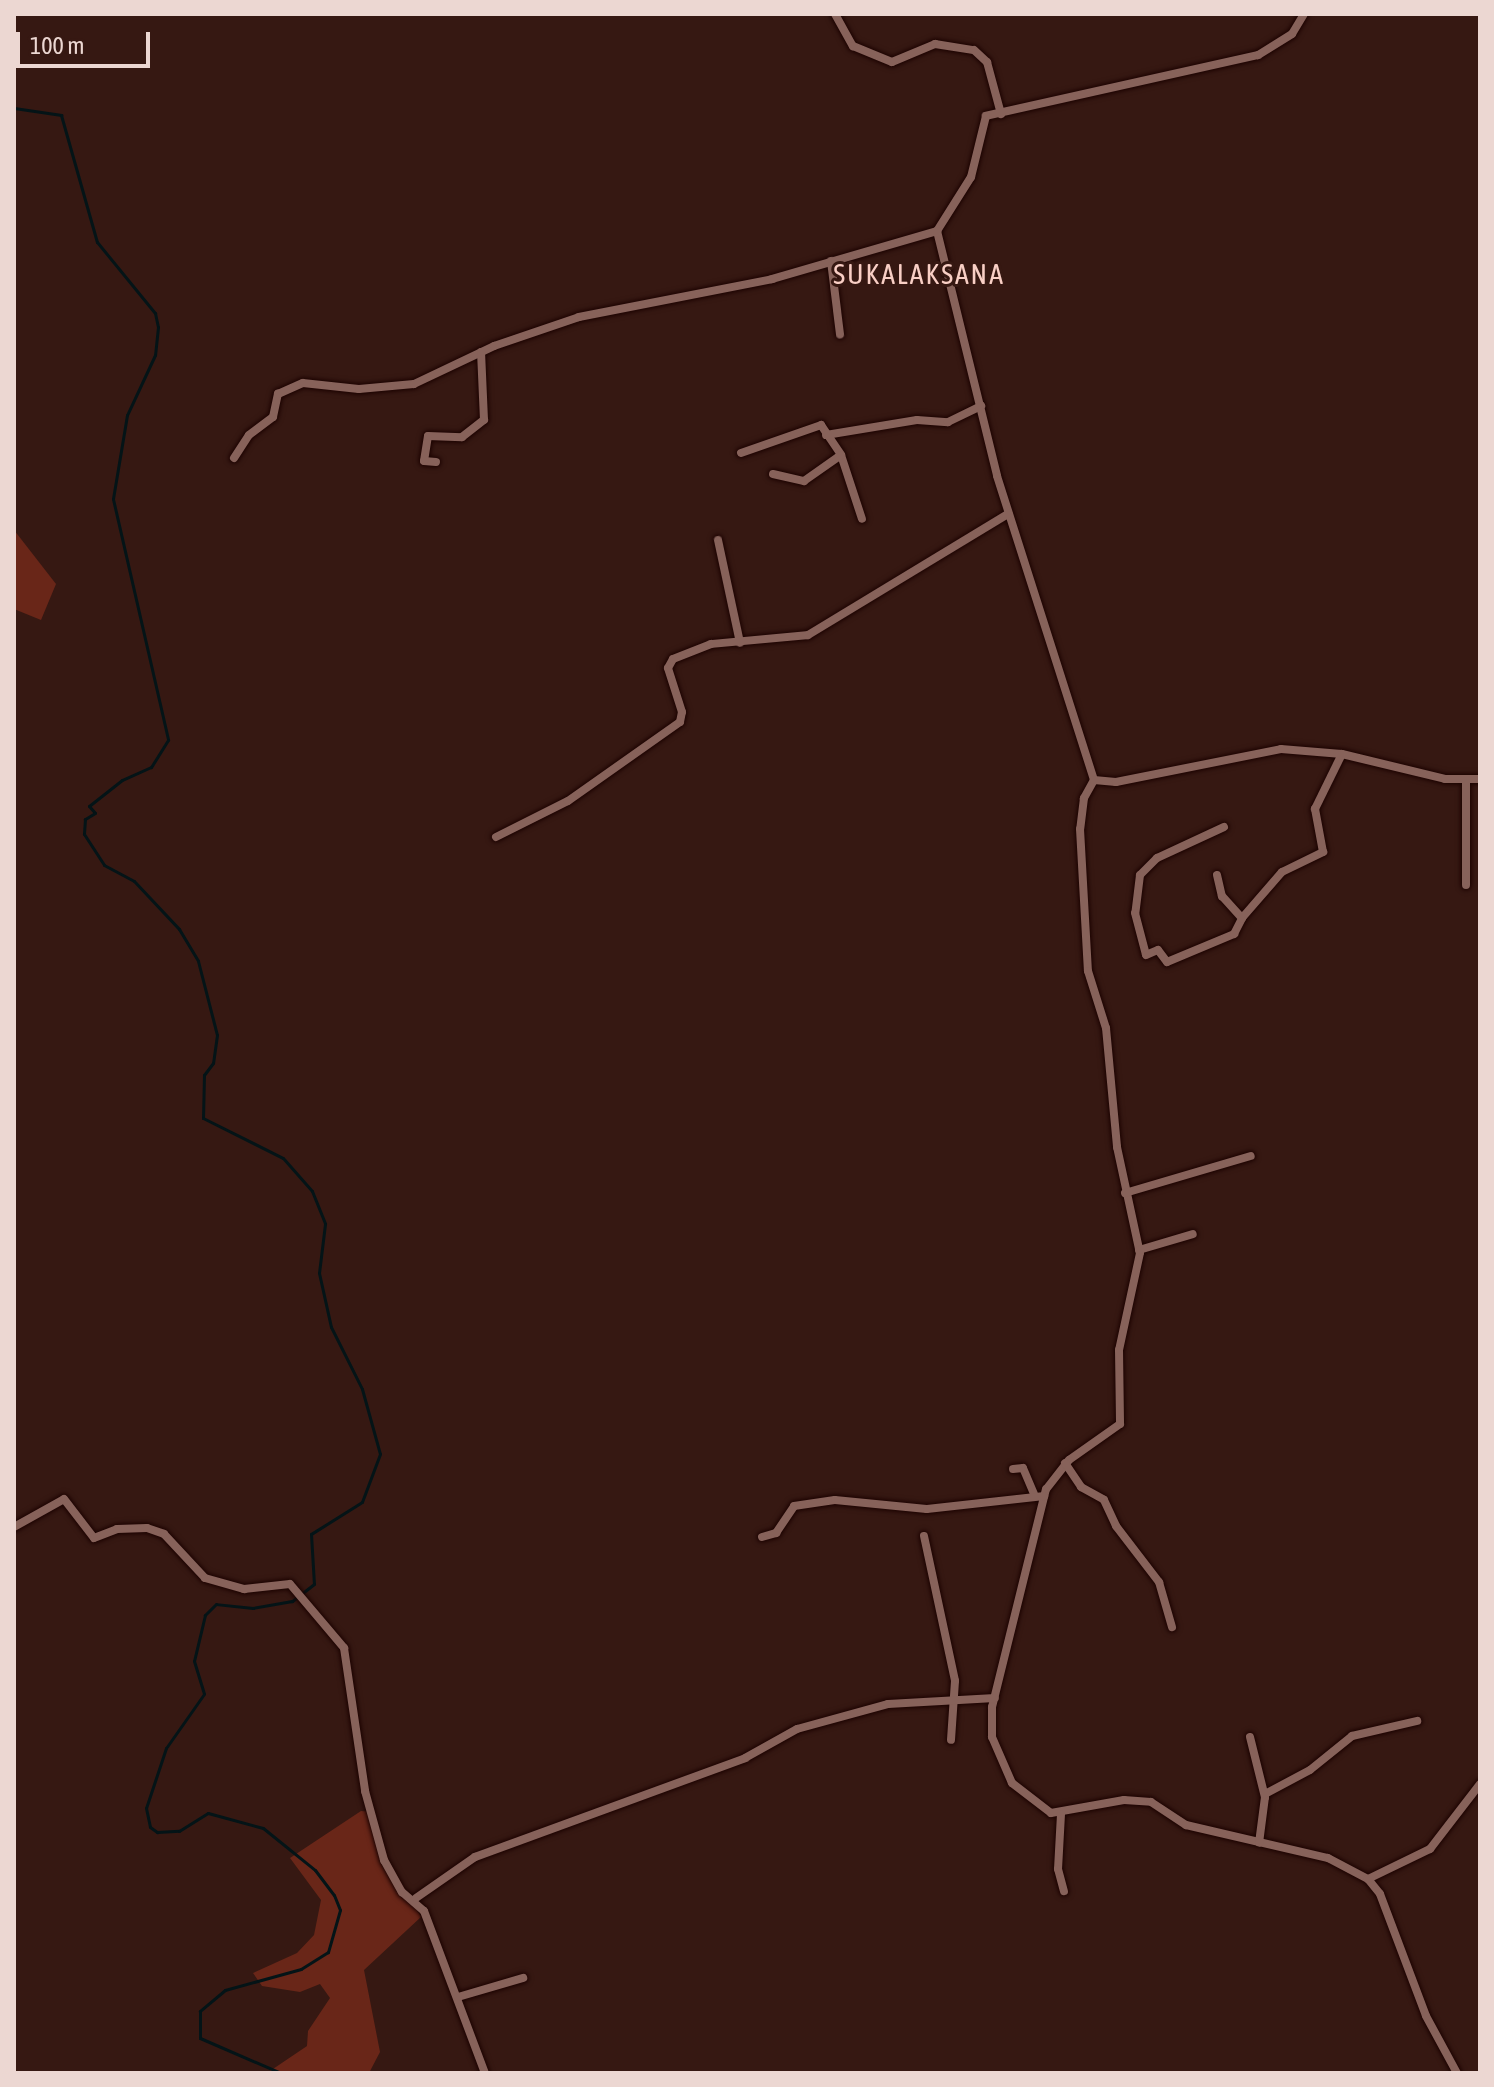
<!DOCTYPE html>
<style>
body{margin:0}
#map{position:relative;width:1494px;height:2087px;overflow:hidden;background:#361812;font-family:"Asap Condensed",sans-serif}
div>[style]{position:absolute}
.green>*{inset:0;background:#692618}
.stream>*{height:3px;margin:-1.5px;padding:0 1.5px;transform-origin:1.5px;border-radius:1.5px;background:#041417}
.roads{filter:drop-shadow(0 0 2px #1c0301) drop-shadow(0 0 2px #1c0301)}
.street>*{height:8px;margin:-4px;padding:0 4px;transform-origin:4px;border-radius:4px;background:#87625a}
span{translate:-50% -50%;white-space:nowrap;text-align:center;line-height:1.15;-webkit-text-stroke:6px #361812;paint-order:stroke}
.quarter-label{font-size:28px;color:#f9cfc5;letter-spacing:2px}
.frame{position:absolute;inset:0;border:16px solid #ecd7d2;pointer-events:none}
.scale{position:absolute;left:16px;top:32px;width:134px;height:36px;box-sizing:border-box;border:4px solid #ecd7d2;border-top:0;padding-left:10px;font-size:24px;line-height:28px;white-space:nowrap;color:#ecd7d2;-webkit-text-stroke:6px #361812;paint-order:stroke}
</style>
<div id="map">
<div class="green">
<i style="clip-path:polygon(14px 530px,56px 584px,41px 620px,14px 609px)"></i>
<i style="clip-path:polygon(361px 1811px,373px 1812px,389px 1861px,421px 1917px,364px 1970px,380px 2052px,369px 2073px,267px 2073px,307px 2046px,308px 2031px,330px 1998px,320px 1984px,300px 1992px,262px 1986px,253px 1973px,297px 1953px,314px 1935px,321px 1900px,290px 1858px)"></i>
</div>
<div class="stream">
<i style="left:14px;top:108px;width:48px;rotate:8.5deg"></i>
<i style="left:61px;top:115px;width:132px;rotate:74.2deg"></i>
<i style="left:97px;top:242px;width:92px;rotate:50.8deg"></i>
<i style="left:155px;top:313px;width:14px;rotate:78deg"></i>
<i style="left:158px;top:327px;width:28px;rotate:96deg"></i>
<i style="left:155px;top:355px;width:66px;rotate:115deg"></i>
<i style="left:127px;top:415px;width:85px;rotate:99.5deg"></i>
<i style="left:113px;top:499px;width:247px;rotate:77.1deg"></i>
<i style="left:168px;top:740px;width:32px;rotate:122deg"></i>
<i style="left:151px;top:767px;width:32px;rotate:156deg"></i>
<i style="left:122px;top:780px;width:42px;rotate:141.8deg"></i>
<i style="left:89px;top:806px;width:9px;rotate:49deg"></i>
<i style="left:95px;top:813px;width:12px;rotate:149deg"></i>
<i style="left:85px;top:819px;width:15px;rotate:94deg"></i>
<i style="left:84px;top:834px;width:37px;rotate:57deg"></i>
<i style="left:104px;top:865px;width:34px;rotate:28deg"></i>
<i style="left:134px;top:881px;width:66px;rotate:46.8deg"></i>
<i style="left:179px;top:929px;width:37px;rotate:59deg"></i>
<i style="left:198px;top:961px;width:76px;rotate:75.6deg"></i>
<i style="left:217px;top:1035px;width:28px;rotate:98deg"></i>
<i style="left:213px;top:1063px;width:15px;rotate:127deg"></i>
<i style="left:204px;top:1075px;width:43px;rotate:91.3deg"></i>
<i style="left:203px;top:1118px;width:89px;rotate:26.6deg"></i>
<i style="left:283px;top:1158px;width:44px;rotate:48.7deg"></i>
<i style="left:312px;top:1191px;width:35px;rotate:68deg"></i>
<i style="left:325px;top:1224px;width:49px;rotate:97deg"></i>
<i style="left:319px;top:1273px;width:55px;rotate:77.5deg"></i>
<i style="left:331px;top:1327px;width:69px;rotate:63.4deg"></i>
<i style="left:362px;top:1389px;width:67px;rotate:74.5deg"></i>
<i style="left:380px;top:1454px;width:51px;rotate:110.6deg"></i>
<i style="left:362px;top:1502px;width:60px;rotate:147.9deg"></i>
<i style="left:311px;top:1534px;width:50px;rotate:86.6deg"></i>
<i style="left:314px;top:1584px;width:28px;rotate:142deg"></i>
<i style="left:292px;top:1601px;width:40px;rotate:170deg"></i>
<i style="left:253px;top:1608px;width:37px;rotate:-174deg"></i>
<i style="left:216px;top:1604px;width:16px;rotate:135deg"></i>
<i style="left:205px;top:1615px;width:47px;rotate:103.4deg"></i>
<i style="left:194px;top:1661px;width:34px;rotate:73deg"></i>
<i style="left:204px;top:1694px;width:66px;rotate:125.1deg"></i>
<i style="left:166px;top:1748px;width:63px;rotate:108.4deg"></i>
<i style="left:146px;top:1808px;width:19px;rotate:78deg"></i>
<i style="left:150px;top:1827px;width:9px;rotate:36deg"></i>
<i style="left:157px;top:1832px;width:22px;rotate:-3deg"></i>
<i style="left:179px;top:1831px;width:34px;rotate:-32deg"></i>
<i style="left:208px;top:1813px;width:57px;rotate:15.3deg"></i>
<i style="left:263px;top:1828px;width:67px;rotate:38.9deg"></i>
<i style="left:315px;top:1870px;width:31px;rotate:53deg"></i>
<i style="left:334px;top:1895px;width:16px;rotate:68deg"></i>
<i style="left:340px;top:1910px;width:44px;rotate:105.9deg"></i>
<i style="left:328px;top:1952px;width:32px;rotate:148deg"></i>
<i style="left:301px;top:1969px;width:79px;rotate:164.6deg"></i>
<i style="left:225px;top:1990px;width:33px;rotate:140deg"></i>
<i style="left:200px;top:2011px;width:27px;rotate:90deg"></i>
<i style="left:200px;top:2038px;width:88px;rotate:23.4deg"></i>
</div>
<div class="roads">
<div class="street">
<i style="left:835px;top:14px;width:37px;rotate:61deg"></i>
<i style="left:853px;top:46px;width:42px;rotate:22.3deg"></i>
<i style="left:892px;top:62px;width:47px;rotate:-22.7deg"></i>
<i style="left:935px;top:44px;width:39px;rotate:9deg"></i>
<i style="left:974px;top:50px;width:18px;rotate:43deg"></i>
<i style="left:987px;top:62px;width:54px;rotate:74.9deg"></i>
<i style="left:1304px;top:14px;width:23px;rotate:121deg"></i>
<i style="left:1292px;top:34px;width:40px;rotate:148deg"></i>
<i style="left:1258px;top:55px;width:279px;rotate:167.4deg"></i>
<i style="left:986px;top:116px;width:63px;rotate:103.8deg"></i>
<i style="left:971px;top:177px;width:64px;rotate:122.2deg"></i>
<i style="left:937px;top:231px;width:252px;rotate:76.2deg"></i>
<i style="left:997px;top:476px;width:319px;rotate:72.3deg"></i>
<i style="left:1094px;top:780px;width:21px;rotate:119deg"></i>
<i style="left:1084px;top:798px;width:31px;rotate:97deg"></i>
<i style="left:1080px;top:829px;width:142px;rotate:86.8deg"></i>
<i style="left:1088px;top:971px;width:60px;rotate:72.5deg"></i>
<i style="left:1106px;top:1028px;width:120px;rotate:84.7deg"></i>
<i style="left:1117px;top:1147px;width:108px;rotate:77.8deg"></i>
<i style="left:1140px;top:1253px;width:99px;rotate:102.2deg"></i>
<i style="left:1119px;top:1350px;width:74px;rotate:89.2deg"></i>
<i style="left:1120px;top:1424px;width:62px;rotate:144.8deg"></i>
<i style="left:1069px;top:1460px;width:37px;rotate:128deg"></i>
<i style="left:1046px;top:1489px;width:225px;rotate:103.9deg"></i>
<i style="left:992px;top:1707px;width:30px;rotate:90deg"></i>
<i style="left:992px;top:1737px;width:50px;rotate:66.5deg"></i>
<i style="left:1012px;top:1783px;width:49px;rotate:37.6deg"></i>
<i style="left:1051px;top:1813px;width:74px;rotate:-10.1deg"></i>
<i style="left:1124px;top:1800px;width:27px;rotate:4deg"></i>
<i style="left:1151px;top:1802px;width:42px;rotate:33.3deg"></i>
<i style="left:1186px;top:1825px;width:146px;rotate:13.1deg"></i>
<i style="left:1328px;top:1858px;width:45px;rotate:27.7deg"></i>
<i style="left:1368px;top:1879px;width:19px;rotate:51deg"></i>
<i style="left:1380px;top:1894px;width:130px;rotate:69.3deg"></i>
<i style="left:1426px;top:2016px;width:65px;rotate:61.5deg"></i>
<i style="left:831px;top:261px;width:74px;rotate:83deg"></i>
<i style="left:826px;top:435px;width:92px;rotate:-9.4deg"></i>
<i style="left:917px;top:420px;width:31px;rotate:4deg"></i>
<i style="left:948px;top:422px;width:37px;rotate:-26deg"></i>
<i style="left:741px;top:453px;width:85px;rotate:-19.3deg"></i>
<i style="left:821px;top:425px;width:36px;rotate:56deg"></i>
<i style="left:841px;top:455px;width:67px;rotate:71.8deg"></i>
<i style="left:234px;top:458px;width:27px;rotate:-57deg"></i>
<i style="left:249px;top:435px;width:30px;rotate:-37deg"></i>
<i style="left:273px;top:417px;width:24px;rotate:-78deg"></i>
<i style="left:278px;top:394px;width:27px;rotate:-24deg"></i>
<i style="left:303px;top:383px;width:56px;rotate:6.1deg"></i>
<i style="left:359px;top:389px;width:55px;rotate:-5.2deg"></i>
<i style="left:414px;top:384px;width:89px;rotate:-25.4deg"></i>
<i style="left:494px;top:346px;width:90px;rotate:-18.8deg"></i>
<i style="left:579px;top:317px;width:197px;rotate:-11.1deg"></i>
<i style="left:772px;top:279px;width:172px;rotate:-16.2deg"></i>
<i style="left:436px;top:462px;width:12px;rotate:-175deg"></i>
<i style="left:424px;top:461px;width:25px;rotate:-81deg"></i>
<i style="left:428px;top:436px;width:34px;rotate:2deg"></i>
<i style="left:462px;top:437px;width:28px;rotate:-38deg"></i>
<i style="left:484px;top:420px;width:68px;rotate:-92.5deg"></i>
<i style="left:773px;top:474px;width:32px;rotate:13deg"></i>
<i style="left:804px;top:481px;width:45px;rotate:-35.1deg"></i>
<i style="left:718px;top:540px;width:105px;rotate:77.9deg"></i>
<i style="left:1094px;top:780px;width:22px;rotate:5deg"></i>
<i style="left:1116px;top:782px;width:168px;rotate:-11.3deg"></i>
<i style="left:1281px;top:749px;width:61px;rotate:4.7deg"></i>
<i style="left:1342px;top:754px;width:106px;rotate:13.6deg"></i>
<i style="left:1445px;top:779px;width:35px"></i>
<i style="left:1224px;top:827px;width:74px;rotate:155.2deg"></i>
<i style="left:1157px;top:858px;width:24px;rotate:135deg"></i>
<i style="left:1140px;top:875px;width:38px;rotate:97deg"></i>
<i style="left:1135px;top:913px;width:43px;rotate:75.3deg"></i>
<i style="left:1146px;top:955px;width:13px;rotate:-23deg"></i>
<i style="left:1158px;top:950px;width:15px;rotate:53deg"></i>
<i style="left:1167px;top:962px;width:73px;rotate:-22.7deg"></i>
<i style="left:1234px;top:934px;width:18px;rotate:-63deg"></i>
<i style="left:496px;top:837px;width:80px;rotate:-26.6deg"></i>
<i style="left:568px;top:801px;width:137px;rotate:-35.2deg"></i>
<i style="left:680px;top:722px;width:10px;rotate:-79deg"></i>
<i style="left:682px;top:712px;width:46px;rotate:-107.7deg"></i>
<i style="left:668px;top:668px;width:10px;rotate:-61deg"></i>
<i style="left:673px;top:659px;width:41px;rotate:-21.5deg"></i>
<i style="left:711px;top:644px;width:97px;rotate:-5.3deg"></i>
<i style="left:808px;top:635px;width:234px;rotate:-31.2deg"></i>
<i style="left:1217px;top:875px;width:22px;rotate:77deg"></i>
<i style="left:1222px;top:896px;width:30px;rotate:48deg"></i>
<i style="left:1242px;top:918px;width:61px;rotate:-49deg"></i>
<i style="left:1282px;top:872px;width:46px;rotate:-26deg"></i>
<i style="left:1323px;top:852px;width:44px;rotate:-100.5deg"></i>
<i style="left:1315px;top:809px;width:61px;rotate:-63.9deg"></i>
<i style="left:1466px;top:885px;width:105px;rotate:-90deg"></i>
<i style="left:1125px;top:1193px;width:131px;rotate:-16.4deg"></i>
<i style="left:1139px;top:1250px;width:56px;rotate:-16.5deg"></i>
<i style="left:1065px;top:1463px;width:29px;rotate:56deg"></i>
<i style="left:1081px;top:1487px;width:26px;rotate:29deg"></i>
<i style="left:1104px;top:1500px;width:29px;rotate:65deg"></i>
<i style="left:1116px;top:1526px;width:71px;rotate:52.5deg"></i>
<i style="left:1159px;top:1582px;width:47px;rotate:73.9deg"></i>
<i style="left:1013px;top:1469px;width:10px;rotate:-6deg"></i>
<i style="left:1023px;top:1468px;width:28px;rotate:67deg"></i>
<i style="left:14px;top:1527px;width:57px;rotate:-29.2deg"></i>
<i style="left:64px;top:1499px;width:49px;rotate:52.4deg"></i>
<i style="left:94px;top:1538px;width:25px;rotate:-21deg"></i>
<i style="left:117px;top:1529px;width:30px;rotate:-2deg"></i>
<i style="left:147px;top:1528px;width:18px;rotate:19deg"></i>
<i style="left:164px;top:1534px;width:60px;rotate:47deg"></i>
<i style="left:205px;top:1578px;width:41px;rotate:15.8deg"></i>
<i style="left:244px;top:1589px;width:46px;rotate:-6.2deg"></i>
<i style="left:290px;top:1584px;width:84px;rotate:49.8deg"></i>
<i style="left:344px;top:1648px;width:145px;rotate:81.6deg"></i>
<i style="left:365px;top:1791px;width:72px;rotate:74.6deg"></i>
<i style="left:384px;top:1860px;width:37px;rotate:61deg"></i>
<i style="left:402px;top:1892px;width:29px;rotate:41deg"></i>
<i style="left:424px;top:1911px;width:173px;rotate:69.4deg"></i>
<i style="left:924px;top:1536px;width:148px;rotate:77.9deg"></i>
<i style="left:955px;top:1681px;width:59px;rotate:93.9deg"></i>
<i style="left:762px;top:1537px;width:15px;rotate:-16deg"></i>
<i style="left:776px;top:1533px;width:32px;rotate:-56deg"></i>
<i style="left:794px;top:1506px;width:41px;rotate:-8.3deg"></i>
<i style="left:835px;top:1500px;width:92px;rotate:5.6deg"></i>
<i style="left:927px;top:1509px;width:118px;rotate:-6.3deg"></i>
<i style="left:1250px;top:1737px;width:62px;rotate:76deg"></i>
<i style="left:1265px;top:1797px;width:46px;rotate:97.4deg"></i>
<i style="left:1265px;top:1794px;width:51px;rotate:-28.1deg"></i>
<i style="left:1310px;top:1770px;width:54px;rotate:-39deg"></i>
<i style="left:1352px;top:1736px;width:67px;rotate:-13deg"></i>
<i style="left:1061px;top:1814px;width:55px;rotate:93.1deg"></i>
<i style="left:1058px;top:1869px;width:23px;rotate:75deg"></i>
<i style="left:1368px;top:1879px;width:69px;rotate:-25.8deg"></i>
<i style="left:1430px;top:1849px;width:82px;rotate:-52.4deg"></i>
<i style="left:416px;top:1898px;width:72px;rotate:-34.8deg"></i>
<i style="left:475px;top:1857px;width:288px;rotate:-20.1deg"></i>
<i style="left:745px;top:1758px;width:60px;rotate:-29.1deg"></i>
<i style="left:797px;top:1729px;width:94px;rotate:-15.4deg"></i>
<i style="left:888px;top:1704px;width:107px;rotate:-3.2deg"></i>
<i style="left:458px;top:1997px;width:68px;rotate:-16.3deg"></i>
</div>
</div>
<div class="quarter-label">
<span style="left:919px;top:274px">SUKALAKSANA</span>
</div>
<div class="frame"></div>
<div class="scale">100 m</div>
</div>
